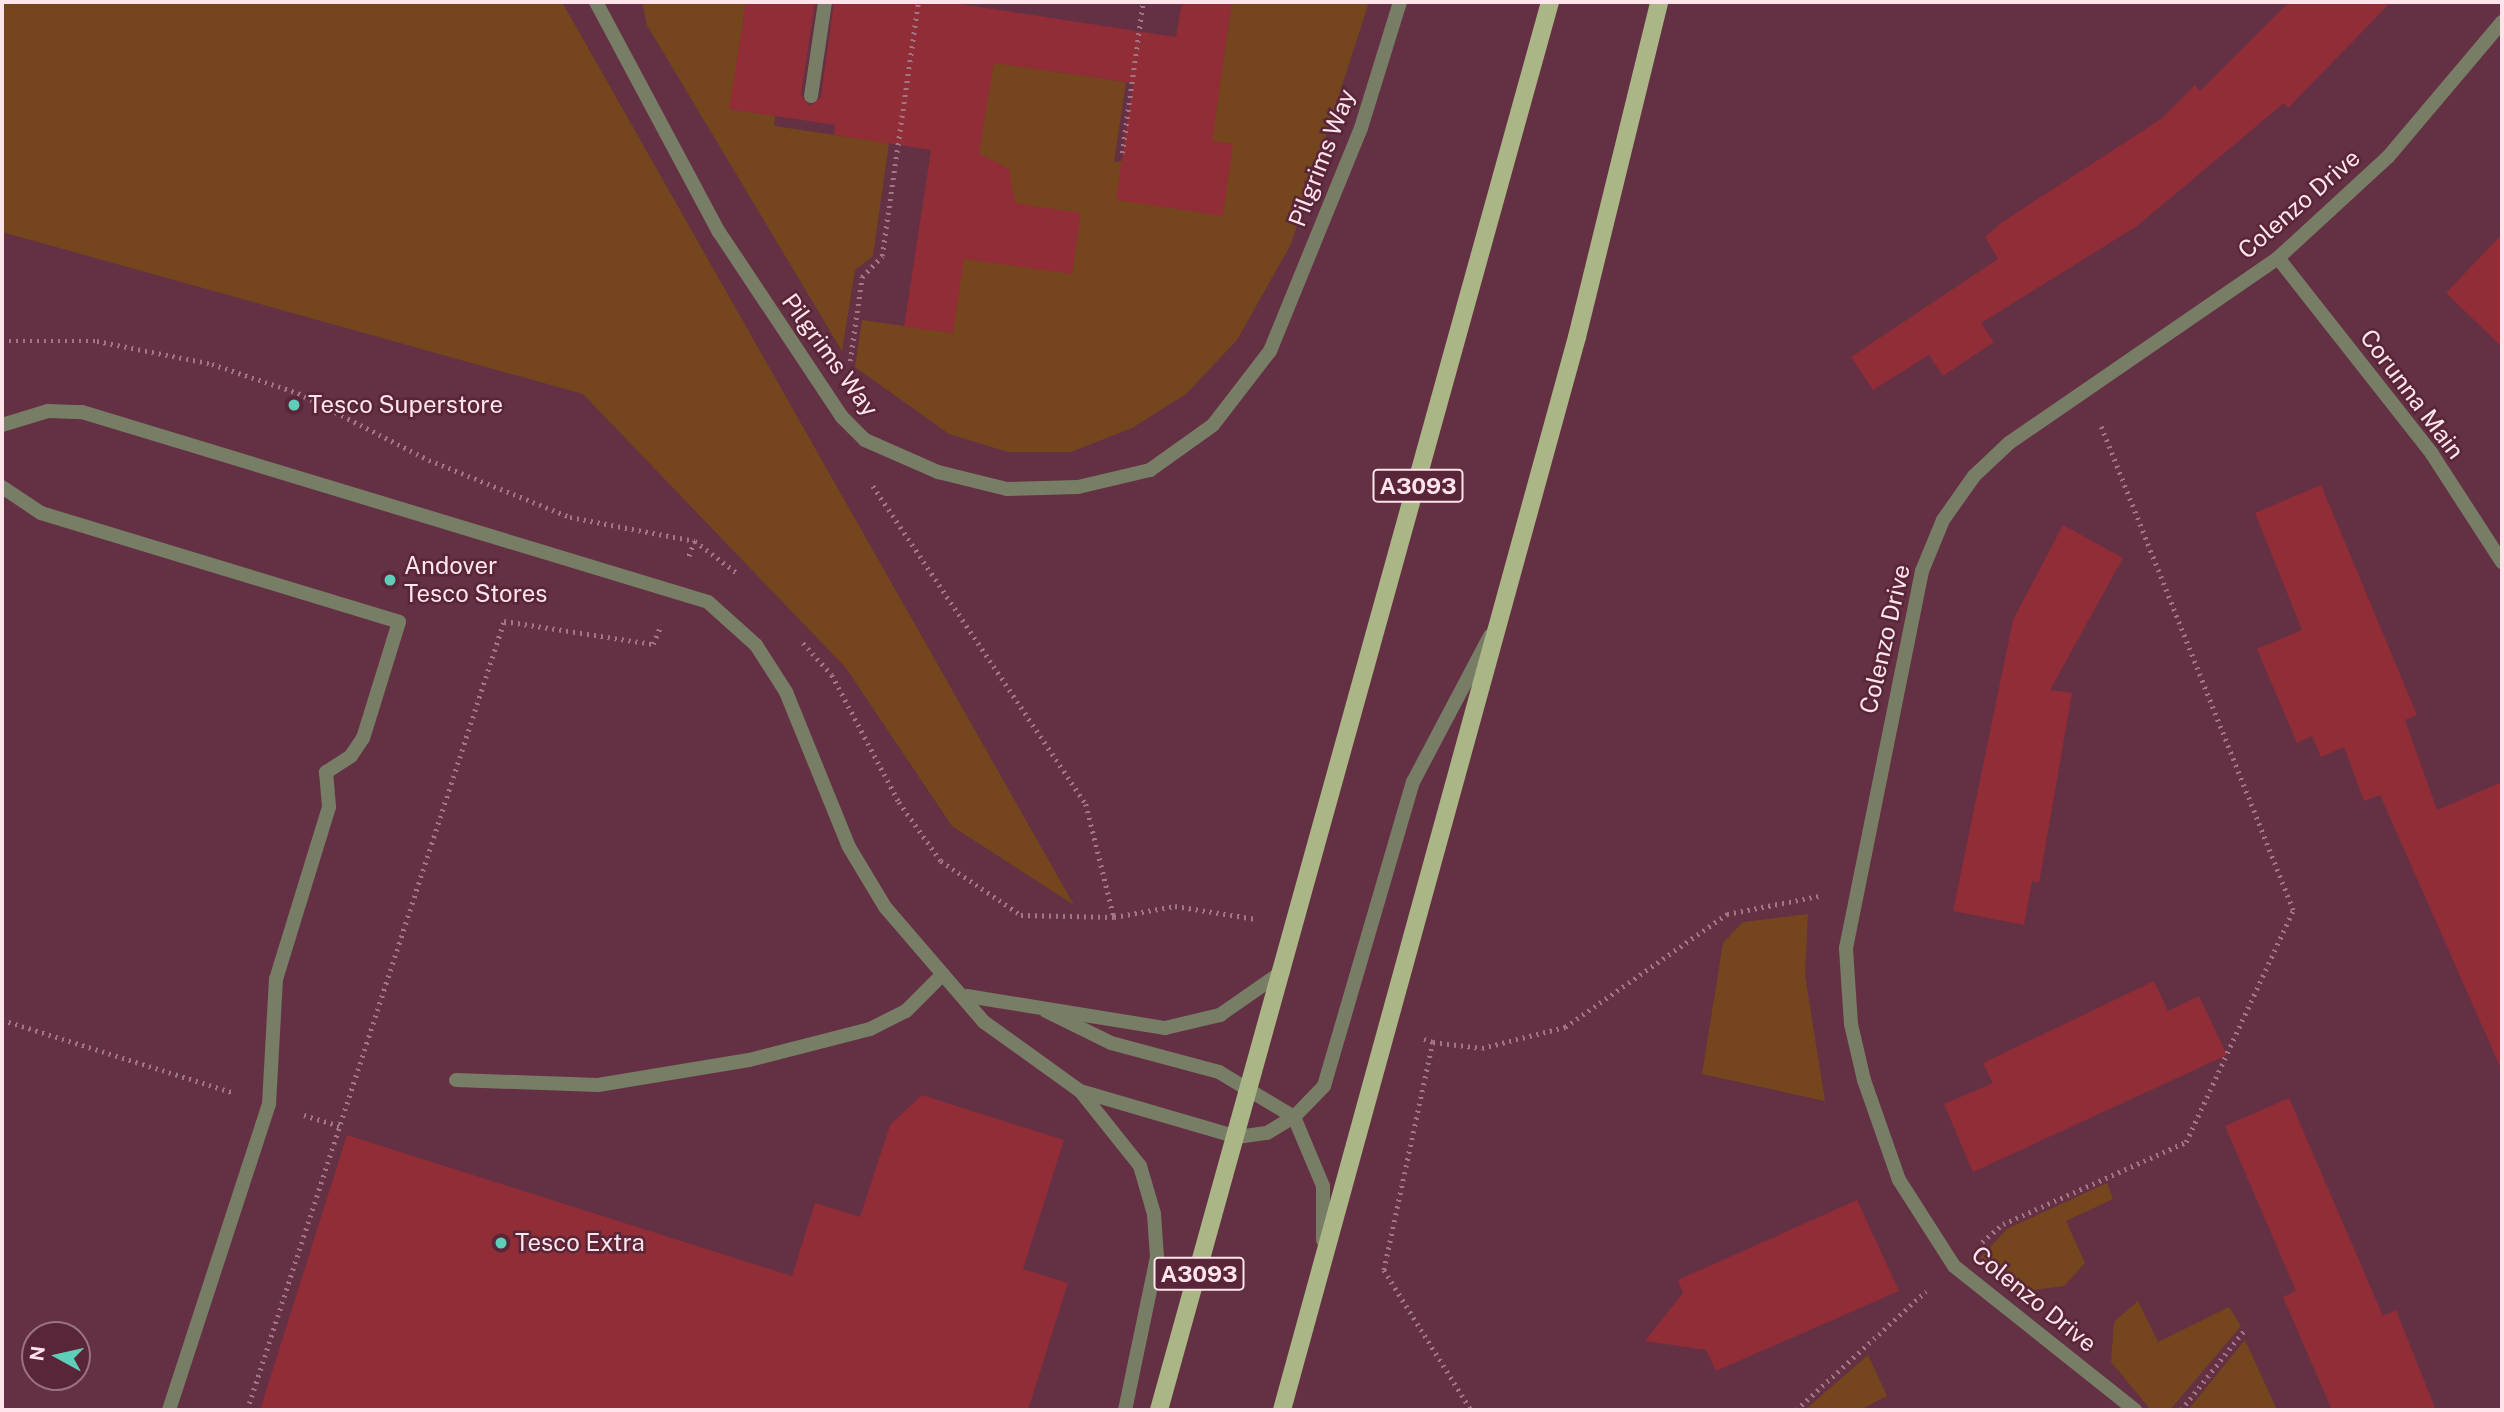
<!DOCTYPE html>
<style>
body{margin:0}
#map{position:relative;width:2504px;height:1412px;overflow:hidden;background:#643043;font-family:"Public Sans",sans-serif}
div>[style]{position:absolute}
.green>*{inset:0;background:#75461d}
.building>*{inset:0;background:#902d37}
.path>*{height:4.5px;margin-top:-2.25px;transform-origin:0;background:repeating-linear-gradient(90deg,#a17785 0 2px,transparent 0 7px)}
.service>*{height:14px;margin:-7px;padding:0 7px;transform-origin:7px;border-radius:7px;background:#787e66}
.minor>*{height:14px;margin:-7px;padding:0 7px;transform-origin:7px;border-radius:7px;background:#787e66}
.primary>*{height:18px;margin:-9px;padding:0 9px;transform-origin:9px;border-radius:9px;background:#abb686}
.dots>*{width:19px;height:19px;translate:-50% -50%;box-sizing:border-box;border:4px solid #582638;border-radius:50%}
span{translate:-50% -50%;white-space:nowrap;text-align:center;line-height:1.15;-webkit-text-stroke:5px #582638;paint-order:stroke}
.shield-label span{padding:2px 5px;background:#582638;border:2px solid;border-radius:5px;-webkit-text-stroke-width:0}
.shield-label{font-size:23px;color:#ffe4eb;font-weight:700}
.street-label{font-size:24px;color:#ffe4eb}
.poi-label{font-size:24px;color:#ffe4eb}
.left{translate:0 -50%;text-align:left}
.frame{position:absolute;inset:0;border:4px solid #ffe4eb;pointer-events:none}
.north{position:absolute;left:21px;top:1321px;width:70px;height:70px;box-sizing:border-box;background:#582638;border:2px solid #9b7280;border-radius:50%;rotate:278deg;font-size:19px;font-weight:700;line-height:28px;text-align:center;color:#ffe4eb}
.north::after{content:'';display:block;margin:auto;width:24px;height:32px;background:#5eceb8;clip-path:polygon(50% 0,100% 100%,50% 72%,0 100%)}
</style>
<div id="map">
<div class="green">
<i style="clip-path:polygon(2px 2px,562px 2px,1074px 905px,952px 826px,846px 668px,583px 394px,2px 232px)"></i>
<i style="clip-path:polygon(642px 2px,746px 2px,730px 109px,775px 116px,774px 126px,889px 143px,873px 256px,855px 270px,842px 351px,647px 25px)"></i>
<i style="clip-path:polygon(1232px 2px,1369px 2px,1291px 244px,1237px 340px,1186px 394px,1132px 428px,1071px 452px,1008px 452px,949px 434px,855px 367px,862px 320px,952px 333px,989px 62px,1126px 82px,1114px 162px,1233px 144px,1211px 141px)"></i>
<i style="clip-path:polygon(1808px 914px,1805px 975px,1825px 1101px,1702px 1074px,1723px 943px,1743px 922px)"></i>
<i style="clip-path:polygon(2107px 1183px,2113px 1199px,2066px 1221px,2085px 1263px,2064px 1286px,2017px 1292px,1980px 1258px,2007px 1229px)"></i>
<i style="clip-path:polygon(2138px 1301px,2158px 1342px,2229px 1307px,2241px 1326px,2170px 1410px,2151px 1410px,2111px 1362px,2114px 1322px)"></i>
<i style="clip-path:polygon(2245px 1340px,2277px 1410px,2188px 1410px)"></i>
<i style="clip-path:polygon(1868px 1355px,1887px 1396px,1860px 1410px,1805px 1410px)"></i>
</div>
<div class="building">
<i style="clip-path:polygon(746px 2px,815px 2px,801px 95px,810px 106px,821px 97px,834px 2px,947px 2px,1176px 37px,1182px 2px,1232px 2px,1212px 141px,1233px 144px,1223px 216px,1116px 200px,1133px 83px,994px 63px,979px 153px,1009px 169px,1015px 203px,1081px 213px,1072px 274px,964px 259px,953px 333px,904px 327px,931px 150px,834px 135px,835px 125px,729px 109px)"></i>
<i style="clip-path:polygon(2289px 2px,2391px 2px,2288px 108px,2284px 103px,2137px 226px,1981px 323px,1994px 342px,1943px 376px,1929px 355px,1873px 390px,1851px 357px,1998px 259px,1985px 237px,2001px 223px,2161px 119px,2195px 85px,2200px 91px)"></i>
<i style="clip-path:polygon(2502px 234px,2502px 347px,2446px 293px)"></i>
<i style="clip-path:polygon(2321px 485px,2417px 715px,2405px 720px,2437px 810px,2502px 782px,2502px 1071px,2380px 795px,2364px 801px,2344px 747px,2321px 757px,2312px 736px,2297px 743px,2257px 649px,2302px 630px,2255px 513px)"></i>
<i style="clip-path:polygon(2063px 525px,2123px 558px,2050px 690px,2072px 693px,2039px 883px,2032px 881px,2024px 925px,1953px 911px,2013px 620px)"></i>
<i style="clip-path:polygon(2154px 981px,2168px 1011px,2199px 996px,2227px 1055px,1973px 1172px,1944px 1104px,1993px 1083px,1983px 1063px)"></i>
<i style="clip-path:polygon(922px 1095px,1064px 1140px,1023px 1269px,1068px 1283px,1028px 1410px,260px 1410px,347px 1135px,792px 1276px,815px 1203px,860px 1217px,890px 1125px)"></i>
<i style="clip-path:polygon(2289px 1098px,2383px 1316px,2396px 1310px,2436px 1410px,2332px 1410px,2283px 1297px,2296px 1291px,2225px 1126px)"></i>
<i style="clip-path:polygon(1857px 1200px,1899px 1291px,1716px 1371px,1706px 1350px,1645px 1341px,1683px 1293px,1678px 1280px)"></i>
</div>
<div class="path">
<i style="left:1122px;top:153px;width:152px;rotate:-82.1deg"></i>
<i style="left:2px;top:341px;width:95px"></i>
<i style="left:97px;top:341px;width:117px;rotate:11.3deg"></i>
<i style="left:212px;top:364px;width:91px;rotate:18.6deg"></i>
<i style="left:298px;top:393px;width:147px;rotate:27.1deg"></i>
<i style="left:429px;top:460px;width:152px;rotate:22deg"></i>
<i style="left:570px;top:517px;width:127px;rotate:10.9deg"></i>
<i style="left:695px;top:541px;width:19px;rotate:111deg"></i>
<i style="left:850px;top:361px;width:85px;rotate:-81.9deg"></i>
<i style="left:862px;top:277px;width:29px;rotate:-46deg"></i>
<i style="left:882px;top:256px;width:257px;rotate:-81.9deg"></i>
<i style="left:873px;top:486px;width:383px;rotate:56.2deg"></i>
<i style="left:1086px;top:804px;width:116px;rotate:76.1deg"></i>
<i style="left:695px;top:541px;width:53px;rotate:37.3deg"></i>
<i style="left:803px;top:643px;width:43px;rotate:47.8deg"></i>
<i style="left:832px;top:675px;width:144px;rotate:62.2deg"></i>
<i style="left:899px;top:802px;width:72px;rotate:54.6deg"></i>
<i style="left:941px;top:861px;width:97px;rotate:34deg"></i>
<i style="left:1021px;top:915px;width:93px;rotate:1.2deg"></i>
<i style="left:1114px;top:917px;width:62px;rotate:-10.2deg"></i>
<i style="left:1175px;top:906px;width:82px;rotate:9.1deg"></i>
<i style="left:2px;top:1020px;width:241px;rotate:17.4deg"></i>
<i style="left:1424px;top:1039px;width:9px;rotate:18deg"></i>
<i style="left:1433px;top:1042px;width:233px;rotate:102.1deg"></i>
<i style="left:1384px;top:1270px;width:165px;rotate:58.1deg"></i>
<i style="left:1433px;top:1042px;width:49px;rotate:7deg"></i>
<i style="left:1482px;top:1048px;width:86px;rotate:-14.2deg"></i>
<i style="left:1565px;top:1027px;width:198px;rotate:-34.9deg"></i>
<i style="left:1727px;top:914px;width:94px;rotate:-11.1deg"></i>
<i style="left:304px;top:1115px;width:37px;rotate:17deg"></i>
<i style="left:1982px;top:1242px;width:28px;rotate:-41deg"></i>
<i style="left:2003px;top:1224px;width:201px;rotate:-24.1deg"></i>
<i style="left:2186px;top:1142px;width:255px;rotate:-65.2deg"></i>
<i style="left:2293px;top:910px;width:523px;rotate:-111.66deg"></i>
<i style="left:247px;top:1410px;width:830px;rotate:-71.96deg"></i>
<i style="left:504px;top:621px;width:151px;rotate:8.8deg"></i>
<i style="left:653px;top:644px;width:21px;rotate:-67deg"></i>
<i style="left:1796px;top:1410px;width:176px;rotate:-42.5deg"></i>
<i style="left:2181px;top:1410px;width:105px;rotate:-51.6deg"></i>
</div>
<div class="service">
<i style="left:811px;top:96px;width:95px;rotate:-81.5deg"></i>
<i style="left:2px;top:425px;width:48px;rotate:-16.9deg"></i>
<i style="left:48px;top:411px;width:34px;rotate:2deg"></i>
<i style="left:82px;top:412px;width:654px;rotate:16.88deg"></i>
<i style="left:708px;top:602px;width:64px;rotate:41.9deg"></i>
<i style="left:756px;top:645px;width:56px;rotate:57.4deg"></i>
<i style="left:786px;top:692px;width:167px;rotate:67.9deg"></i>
<i style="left:849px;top:847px;width:70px;rotate:59deg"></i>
<i style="left:885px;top:907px;width:152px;rotate:49.3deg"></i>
<i style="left:984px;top:1022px;width:118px;rotate:35.7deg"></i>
<i style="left:1080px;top:1091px;width:164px;rotate:16.3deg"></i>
<i style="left:1237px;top:1137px;width:30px;rotate:-8deg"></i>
<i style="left:1267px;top:1133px;width:31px;rotate:-31deg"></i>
<i style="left:1294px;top:1117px;width:43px;rotate:-45.9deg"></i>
<i style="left:1324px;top:1086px;width:317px;rotate:-73.7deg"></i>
<i style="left:1413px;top:782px;width:165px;rotate:-62.2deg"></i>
<i style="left:2px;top:487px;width:47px;rotate:33.7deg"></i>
<i style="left:41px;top:513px;width:374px;rotate:16.9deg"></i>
<i style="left:399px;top:622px;width:121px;rotate:107.2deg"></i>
<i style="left:363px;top:738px;width:22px;rotate:124deg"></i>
<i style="left:351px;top:756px;width:30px;rotate:147deg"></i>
<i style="left:326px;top:772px;width:35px;rotate:85deg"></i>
<i style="left:329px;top:807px;width:180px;rotate:107.1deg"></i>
<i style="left:276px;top:979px;width:125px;rotate:93.2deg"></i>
<i style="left:269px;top:1104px;width:322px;rotate:108.1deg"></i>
<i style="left:967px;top:996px;width:201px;rotate:9.2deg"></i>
<i style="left:1165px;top:1028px;width:57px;rotate:-13.3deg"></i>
<i style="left:1220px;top:1015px;width:77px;rotate:-34.9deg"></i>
<i style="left:1046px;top:1011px;width:72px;rotate:26.2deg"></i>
<i style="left:1111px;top:1043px;width:112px;rotate:15deg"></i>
<i style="left:1219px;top:1072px;width:87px;rotate:31deg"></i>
<i style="left:1294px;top:1117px;width:75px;rotate:67.2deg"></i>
<i style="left:1323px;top:1186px;width:54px;rotate:90deg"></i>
<i style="left:456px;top:1080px;width:142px;rotate:2deg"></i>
<i style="left:598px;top:1085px;width:153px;rotate:-9.4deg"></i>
<i style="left:749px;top:1060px;width:125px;rotate:-14.4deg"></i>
<i style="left:870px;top:1029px;width:40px;rotate:-26.6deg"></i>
<i style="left:906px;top:1011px;width:52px;rotate:-45deg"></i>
<i style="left:1081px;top:1092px;width:95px;rotate:51.4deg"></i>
<i style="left:1140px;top:1166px;width:50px;rotate:73.7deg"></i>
<i style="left:1154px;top:1214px;width:43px;rotate:86deg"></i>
<i style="left:1157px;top:1257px;width:156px;rotate:101.8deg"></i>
</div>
<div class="minor">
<i style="left:596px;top:2px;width:261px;rotate:61.9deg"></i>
<i style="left:719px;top:232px;width:222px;rotate:56.4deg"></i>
<i style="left:842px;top:417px;width:33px;rotate:45deg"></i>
<i style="left:865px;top:440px;width:80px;rotate:23.7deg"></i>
<i style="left:938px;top:472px;width:71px;rotate:13.8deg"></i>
<i style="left:1007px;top:489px;width:71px;rotate:-1.6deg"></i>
<i style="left:1078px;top:487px;width:74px;rotate:-13.3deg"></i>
<i style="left:1150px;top:470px;width:77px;rotate:-35.5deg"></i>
<i style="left:1213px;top:425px;width:93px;rotate:-52.4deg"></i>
<i style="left:1270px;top:351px;width:241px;rotate:-67.8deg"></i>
<i style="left:1361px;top:128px;width:132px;rotate:-72.8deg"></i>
<i style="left:2278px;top:258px;width:249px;rotate:51.8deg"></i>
<i style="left:2432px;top:454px;width:129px;rotate:57.1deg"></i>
<i style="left:2135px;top:1410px;width:231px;rotate:-141.5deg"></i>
<i style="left:1954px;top:1266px;width:102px;rotate:-122.6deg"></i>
<i style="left:1899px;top:1180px;width:106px;rotate:-109.3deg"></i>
<i style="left:1864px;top:1080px;width:57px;rotate:-103.1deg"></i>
<i style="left:1851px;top:1024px;width:76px;rotate:-93.8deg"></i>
<i style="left:1846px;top:948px;width:385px;rotate:-78.6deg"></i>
<i style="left:1922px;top:571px;width:55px;rotate:-67.6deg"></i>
<i style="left:1943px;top:520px;width:54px;rotate:-54.8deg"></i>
<i style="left:1974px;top:476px;width:48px;rotate:-43.3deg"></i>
<i style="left:2009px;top:443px;width:326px;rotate:-34.5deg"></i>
<i style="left:2278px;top:258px;width:149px;rotate:-42.6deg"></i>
<i style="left:2388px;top:157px;width:177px;rotate:-49.8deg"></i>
</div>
<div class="primary">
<i style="left:1159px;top:1410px;width:1461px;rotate:-74.48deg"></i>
<i style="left:1282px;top:1410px;width:1113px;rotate:-74.63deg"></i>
<i style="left:1577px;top:337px;width:345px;rotate:-76.2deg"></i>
</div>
<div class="dots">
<i style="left:294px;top:405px;background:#5eceb8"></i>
<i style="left:390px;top:580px;background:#5eceb8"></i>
<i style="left:501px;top:1243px;background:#5eceb8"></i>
</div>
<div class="shield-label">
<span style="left:1418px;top:486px">A3093</span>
<span style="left:1199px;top:1274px">A3093</span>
</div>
<div class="street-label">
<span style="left:1322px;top:158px;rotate:-69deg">Pilgrims Way</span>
<span style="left:2299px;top:204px;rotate:-41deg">Colenzo Drive</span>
<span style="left:830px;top:355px;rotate:54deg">Pilgrims Way</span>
<span style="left:2412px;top:394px;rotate:53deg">Corunna Main</span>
<span style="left:1885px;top:639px;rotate:-77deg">Colenzo Drive</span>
<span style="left:2034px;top:1299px;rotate:39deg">Colenzo Drive</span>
</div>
<div class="poi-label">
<span class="left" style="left:308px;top:405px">Tesco Superstore</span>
<span class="left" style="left:404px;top:580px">Andover<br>Tesco Stores</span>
<span class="left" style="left:515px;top:1243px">Tesco Extra</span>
</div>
<div class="frame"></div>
<div class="north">N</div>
</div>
